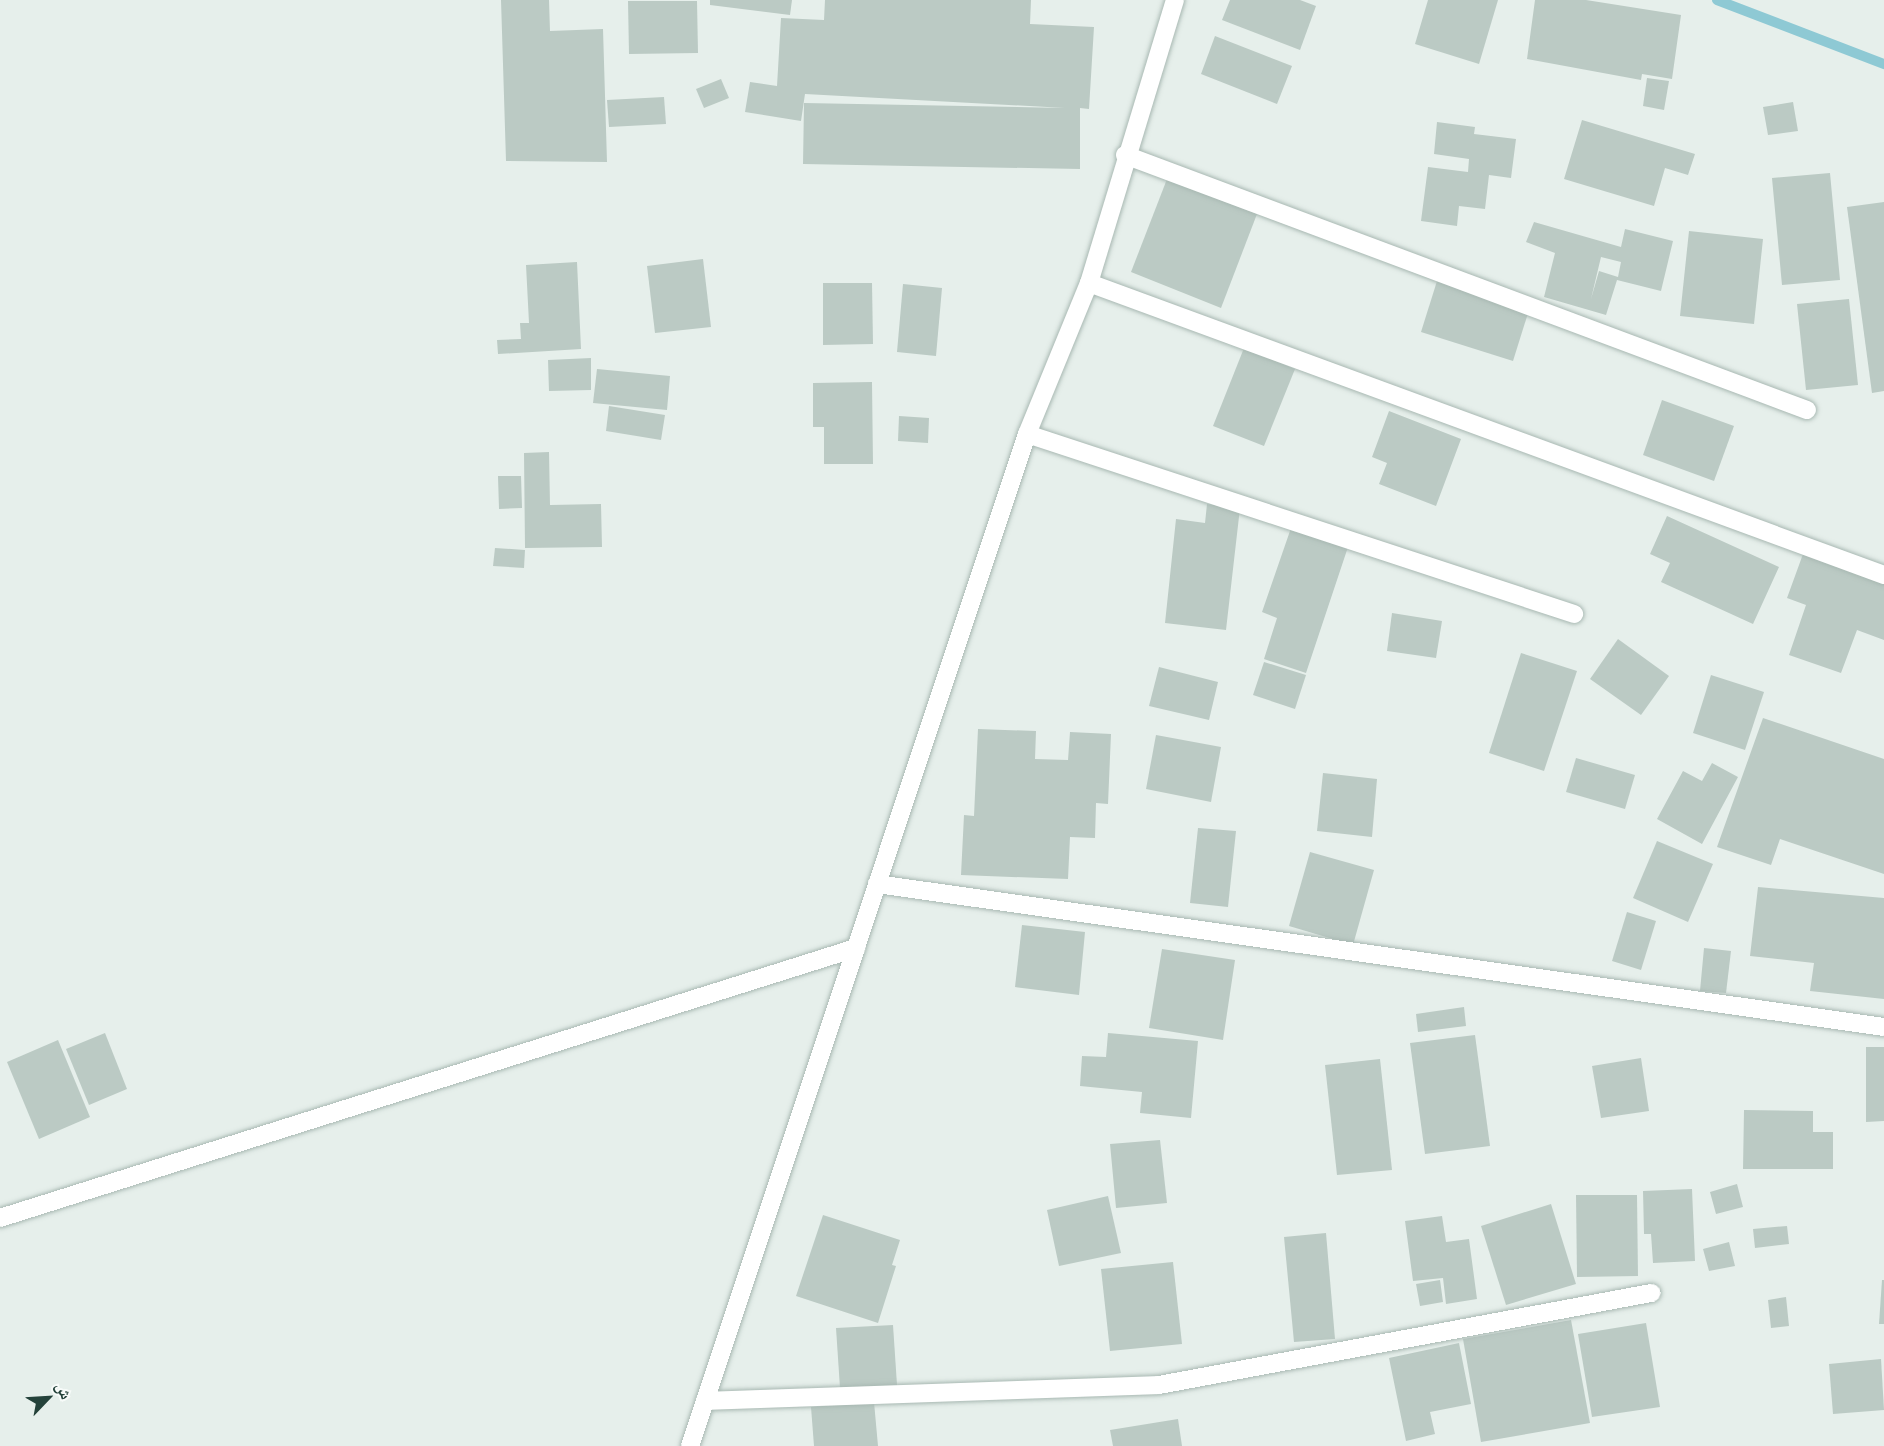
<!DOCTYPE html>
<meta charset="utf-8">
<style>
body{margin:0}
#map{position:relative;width:1884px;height:1446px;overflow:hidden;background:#e6efeb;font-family:Ubuntu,"Noto Naskh Arabic",sans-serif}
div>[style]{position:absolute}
.stream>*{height:10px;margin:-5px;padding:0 5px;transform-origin:5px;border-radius:5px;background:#8ec9d4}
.building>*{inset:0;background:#bbcac4}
.roads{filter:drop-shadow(0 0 2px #a8b8b2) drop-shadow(0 0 2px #a8b8b2)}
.minor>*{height:18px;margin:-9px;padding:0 9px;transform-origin:9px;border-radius:9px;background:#fff}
span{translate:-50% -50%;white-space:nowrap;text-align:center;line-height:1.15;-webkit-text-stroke:6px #f7fbf9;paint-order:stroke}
.north{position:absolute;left:18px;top:1368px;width:60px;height:60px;-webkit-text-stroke:4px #f7fbf9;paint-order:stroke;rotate:65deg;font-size:16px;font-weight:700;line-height:24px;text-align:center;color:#24423a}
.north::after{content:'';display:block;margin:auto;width:21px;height:27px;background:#24423a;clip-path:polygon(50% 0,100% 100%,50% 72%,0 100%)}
</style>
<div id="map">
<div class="stream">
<i style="left:1717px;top:0;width:179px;rotate:21deg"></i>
</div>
<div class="building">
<i style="clip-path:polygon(501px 0,549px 0,550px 31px,603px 29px,607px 162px,506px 161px)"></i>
<i style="clip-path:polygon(710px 0,792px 0,790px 15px,710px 5px)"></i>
<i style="clip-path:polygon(825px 0,1031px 0,1030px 24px,1094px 27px,1089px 109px,1080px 108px,1080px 169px,803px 164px,804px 103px,1065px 108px,805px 94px,801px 121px,745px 112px,750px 82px,777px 86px,781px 18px,824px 20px)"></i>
<i style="clip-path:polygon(1230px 0,1300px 0,1316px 6px,1300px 50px,1222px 20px)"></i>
<i style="clip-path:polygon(1428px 0,1498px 0,1479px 64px,1415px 44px)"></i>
<i style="clip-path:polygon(1535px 0,1586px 0,1681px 15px,1672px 79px,1642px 74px,1641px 80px,1527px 59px)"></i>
<i style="clip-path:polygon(628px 1px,697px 1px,698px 53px,629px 54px)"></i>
<i style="clip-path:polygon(1215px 36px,1292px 66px,1277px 104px,1201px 74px)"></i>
<i style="clip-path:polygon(1647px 78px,1669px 81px,1664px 110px,1643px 106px)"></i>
<i style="clip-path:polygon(721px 79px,729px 98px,704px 108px,696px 89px)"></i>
<i style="clip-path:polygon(664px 97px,666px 124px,609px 127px,607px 100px)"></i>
<i style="clip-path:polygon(1793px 102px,1798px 131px,1768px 135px,1763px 107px)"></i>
<i style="clip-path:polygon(1582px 120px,1695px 154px,1688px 175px,1665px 168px,1654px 206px,1564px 179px)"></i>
<i style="clip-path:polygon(1437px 122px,1475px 127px,1474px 134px,1516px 139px,1511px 178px,1489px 175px,1485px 209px,1459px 206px,1457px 226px,1421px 221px,1428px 167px,1468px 172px,1469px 159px,1434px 154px)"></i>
<i style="clip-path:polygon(1830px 173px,1840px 280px,1782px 285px,1772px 178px)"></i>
<i style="clip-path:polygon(1167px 179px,1257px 214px,1221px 308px,1131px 272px)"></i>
<i style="clip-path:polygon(1884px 202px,1884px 391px,1872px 393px,1847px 207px)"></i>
<i style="clip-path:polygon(evenodd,1534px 222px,1621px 247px,1625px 229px,1673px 241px,1661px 291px,1617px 280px,1606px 315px,1544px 297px,1555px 253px,1526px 242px,1534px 222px,1601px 257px,1621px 262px,1618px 277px,1599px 271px,1591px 299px,1601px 257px)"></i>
<i style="clip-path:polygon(1689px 231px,1763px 239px,1754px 324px,1680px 316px)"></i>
<i style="clip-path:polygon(703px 259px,711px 327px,655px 333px,647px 266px)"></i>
<i style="clip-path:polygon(577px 262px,581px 349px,498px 354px,497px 340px,521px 339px,520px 323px,529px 323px,526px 265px)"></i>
<i style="clip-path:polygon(1437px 281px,1529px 310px,1513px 361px,1421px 332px)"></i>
<i style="clip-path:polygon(823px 283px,872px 283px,873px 344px,823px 345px)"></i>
<i style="clip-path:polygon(903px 284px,942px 288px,936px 356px,897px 352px)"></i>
<i style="clip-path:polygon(1849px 299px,1858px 385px,1806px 390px,1797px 304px)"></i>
<i style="clip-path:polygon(1244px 348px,1295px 369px,1264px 446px,1213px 426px)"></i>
<i style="clip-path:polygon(591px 358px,591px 390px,549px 391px,548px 360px)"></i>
<i style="clip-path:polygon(597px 369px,670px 376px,667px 410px,593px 403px)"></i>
<i style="clip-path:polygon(872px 382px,873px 464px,824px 464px,824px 427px,813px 427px,813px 383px)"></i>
<i style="clip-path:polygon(1662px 400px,1734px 426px,1714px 481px,1643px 455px)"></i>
<i style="clip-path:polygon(609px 406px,665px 415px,661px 440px,606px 431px)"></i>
<i style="clip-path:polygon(1389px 411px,1461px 439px,1436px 506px,1379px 484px,1387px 463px,1372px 457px)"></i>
<i style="clip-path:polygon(899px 416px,929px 418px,928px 443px,898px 441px)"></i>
<i style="clip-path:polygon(549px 452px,550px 505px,601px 504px,602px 547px,525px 548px,524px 453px)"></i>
<i style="clip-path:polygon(498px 476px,521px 476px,522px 508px,499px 509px)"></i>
<i style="clip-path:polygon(1207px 504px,1240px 508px,1226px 630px,1165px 623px,1176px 519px,1205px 523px)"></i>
<i style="clip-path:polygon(1667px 516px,1779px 567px,1753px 624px,1661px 582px,1670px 563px,1650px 554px)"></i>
<i style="clip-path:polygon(1291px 528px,1348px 547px,1306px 673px,1264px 659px,1277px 618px,1262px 612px)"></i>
<i style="clip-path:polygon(495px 548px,525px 550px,524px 568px,493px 566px)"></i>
<i style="clip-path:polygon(1803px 554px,1884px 583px,1884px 640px,1857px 630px,1841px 673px,1789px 655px,1806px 605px,1787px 598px)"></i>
<i style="clip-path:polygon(1392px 613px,1442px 621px,1436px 658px,1387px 651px)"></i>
<i style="clip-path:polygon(1618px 639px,1669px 676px,1641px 715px,1590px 679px)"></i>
<i style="clip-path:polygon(1521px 653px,1577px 671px,1544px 771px,1489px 753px)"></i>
<i style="clip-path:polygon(1264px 662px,1306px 675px,1295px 709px,1253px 695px)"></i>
<i style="clip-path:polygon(1159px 667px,1218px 682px,1209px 720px,1149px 706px)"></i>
<i style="clip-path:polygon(1711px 675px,1764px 692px,1745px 750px,1693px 733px)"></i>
<i style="clip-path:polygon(1763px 718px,1884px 759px,1884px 874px,1780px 839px,1771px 865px,1717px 847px)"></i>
<i style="clip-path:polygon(978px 729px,1036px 731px,1035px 759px,1068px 760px,1070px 732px,1111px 734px,1108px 804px,1096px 803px,1095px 838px,1070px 837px,1068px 879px,961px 875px,964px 815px,974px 816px)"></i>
<i style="clip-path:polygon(1156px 735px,1221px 747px,1211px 802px,1146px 789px)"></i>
<i style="clip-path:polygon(1576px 758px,1635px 775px,1625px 809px,1566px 792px)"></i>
<i style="clip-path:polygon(1712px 763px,1738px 777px,1702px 844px,1657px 819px,1683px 771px,1702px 781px)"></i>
<i style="clip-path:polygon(1323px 773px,1377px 779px,1372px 837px,1317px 831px)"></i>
<i style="clip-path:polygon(1198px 828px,1236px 831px,1228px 907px,1190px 903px)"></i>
<i style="clip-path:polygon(1657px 841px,1713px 864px,1688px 922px,1633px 898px)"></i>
<i style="clip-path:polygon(1310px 852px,1374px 870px,1353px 945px,1289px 926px)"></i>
<i style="clip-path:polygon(1758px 887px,1884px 898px,1884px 999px,1810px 991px,1814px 963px,1750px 956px)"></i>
<i style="clip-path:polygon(1627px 912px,1656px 921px,1641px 970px,1612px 961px)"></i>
<i style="clip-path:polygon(1022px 925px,1085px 932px,1079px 995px,1015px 987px)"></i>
<i style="clip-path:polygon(1704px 948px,1731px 951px,1726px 993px,1700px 991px)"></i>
<i style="clip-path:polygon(1162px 949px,1235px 960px,1223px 1040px,1149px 1028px)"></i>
<i style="clip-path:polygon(1464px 1007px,1466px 1026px,1418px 1032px,1416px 1014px)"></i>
<i style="clip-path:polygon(105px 1033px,127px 1089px,89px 1105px,66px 1049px)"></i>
<i style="clip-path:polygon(1108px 1033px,1198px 1041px,1191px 1118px,1140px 1113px,1142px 1092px,1080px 1086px,1082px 1056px,1106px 1057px)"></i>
<i style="clip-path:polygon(1475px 1035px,1490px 1146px,1425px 1154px,1410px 1043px)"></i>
<i style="clip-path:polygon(58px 1040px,90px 1117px,39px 1139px,7px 1062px)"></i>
<i style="clip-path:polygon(1866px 1047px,1884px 1047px,1884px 1121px,1866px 1122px)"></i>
<i style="clip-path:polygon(1641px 1058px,1649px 1111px,1601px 1118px,1592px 1066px)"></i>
<i style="clip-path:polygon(1380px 1059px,1392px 1170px,1337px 1175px,1325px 1065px)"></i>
<i style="clip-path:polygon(1744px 1110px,1813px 1111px,1813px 1132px,1833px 1132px,1833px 1169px,1743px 1169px)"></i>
<i style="clip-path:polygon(1160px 1140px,1167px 1203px,1116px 1208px,1110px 1144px)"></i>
<i style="clip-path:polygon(1737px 1184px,1743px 1207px,1716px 1214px,1710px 1192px)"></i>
<i style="clip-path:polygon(1692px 1189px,1695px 1261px,1653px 1263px,1651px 1234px,1644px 1234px,1643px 1191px)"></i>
<i style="clip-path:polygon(1576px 1195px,1637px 1195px,1638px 1276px,1577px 1277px)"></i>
<i style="clip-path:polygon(1108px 1196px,1121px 1253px,1059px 1266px,1047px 1210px)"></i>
<i style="clip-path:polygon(1551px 1204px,1576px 1284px,1506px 1305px,1481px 1226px)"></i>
<i style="clip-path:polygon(823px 1215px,900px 1240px,892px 1265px,896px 1266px,878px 1323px,796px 1296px)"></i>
<i style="clip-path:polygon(1442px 1216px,1446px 1242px,1469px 1239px,1477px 1299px,1446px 1304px,1443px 1278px,1413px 1281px,1405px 1221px)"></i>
<i style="clip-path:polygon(1787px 1226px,1789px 1244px,1755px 1248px,1753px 1229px)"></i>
<i style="clip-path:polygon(1326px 1233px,1335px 1339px,1294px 1342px,1284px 1237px)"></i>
<i style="clip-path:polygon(1729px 1242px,1735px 1266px,1709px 1271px,1703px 1249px)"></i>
<i style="clip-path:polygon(1173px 1262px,1182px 1344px,1110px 1351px,1101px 1269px)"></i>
<i style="clip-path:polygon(1440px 1280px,1443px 1302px,1420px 1306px,1416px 1284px)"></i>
<i style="clip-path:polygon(1882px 1280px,1884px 1280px,1884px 1324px,1879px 1324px)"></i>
<i style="clip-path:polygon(1786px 1297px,1789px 1326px,1771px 1328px,1768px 1300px)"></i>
<i style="clip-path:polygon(1571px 1320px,1590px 1423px,1481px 1442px,1463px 1339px)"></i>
<i style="clip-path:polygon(1646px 1323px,1660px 1407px,1592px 1417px,1578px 1334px)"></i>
<i style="clip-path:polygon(893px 1325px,897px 1385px,840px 1388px,836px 1328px)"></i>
<i style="clip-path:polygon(1459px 1343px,1471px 1404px,1430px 1412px,1435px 1434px,1406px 1441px,1389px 1358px)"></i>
<i style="clip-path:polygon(1881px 1359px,1884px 1410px,1833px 1414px,1829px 1364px)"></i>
<i style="clip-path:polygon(874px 1402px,878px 1446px,814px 1446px,811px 1407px)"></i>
<i style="clip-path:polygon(1178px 1419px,1182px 1446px,1113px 1446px,1110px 1430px)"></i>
</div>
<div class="roads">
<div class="minor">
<i style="left:1125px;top:155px;width:728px;rotate:20.5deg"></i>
<i style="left:1089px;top:283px;width:847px;rotate:20.17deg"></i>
<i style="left:1027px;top:434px;width:576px;rotate:18.21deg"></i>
<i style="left:877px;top:884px;width:1017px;rotate:8.08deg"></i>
<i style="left:0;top:1218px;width:898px;rotate:-17.51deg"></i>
<i style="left:705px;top:1401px;width:454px;rotate:-2deg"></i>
<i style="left:1159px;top:1385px;width:501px;rotate:-10.59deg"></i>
<i style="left:690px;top:1446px;width:1067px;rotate:-71.58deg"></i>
<i style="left:1027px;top:434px;width:163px;rotate:-67.7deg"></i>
<i style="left:1089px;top:283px;width:296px;rotate:-73.1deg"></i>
</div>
</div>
<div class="north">ش</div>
</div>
